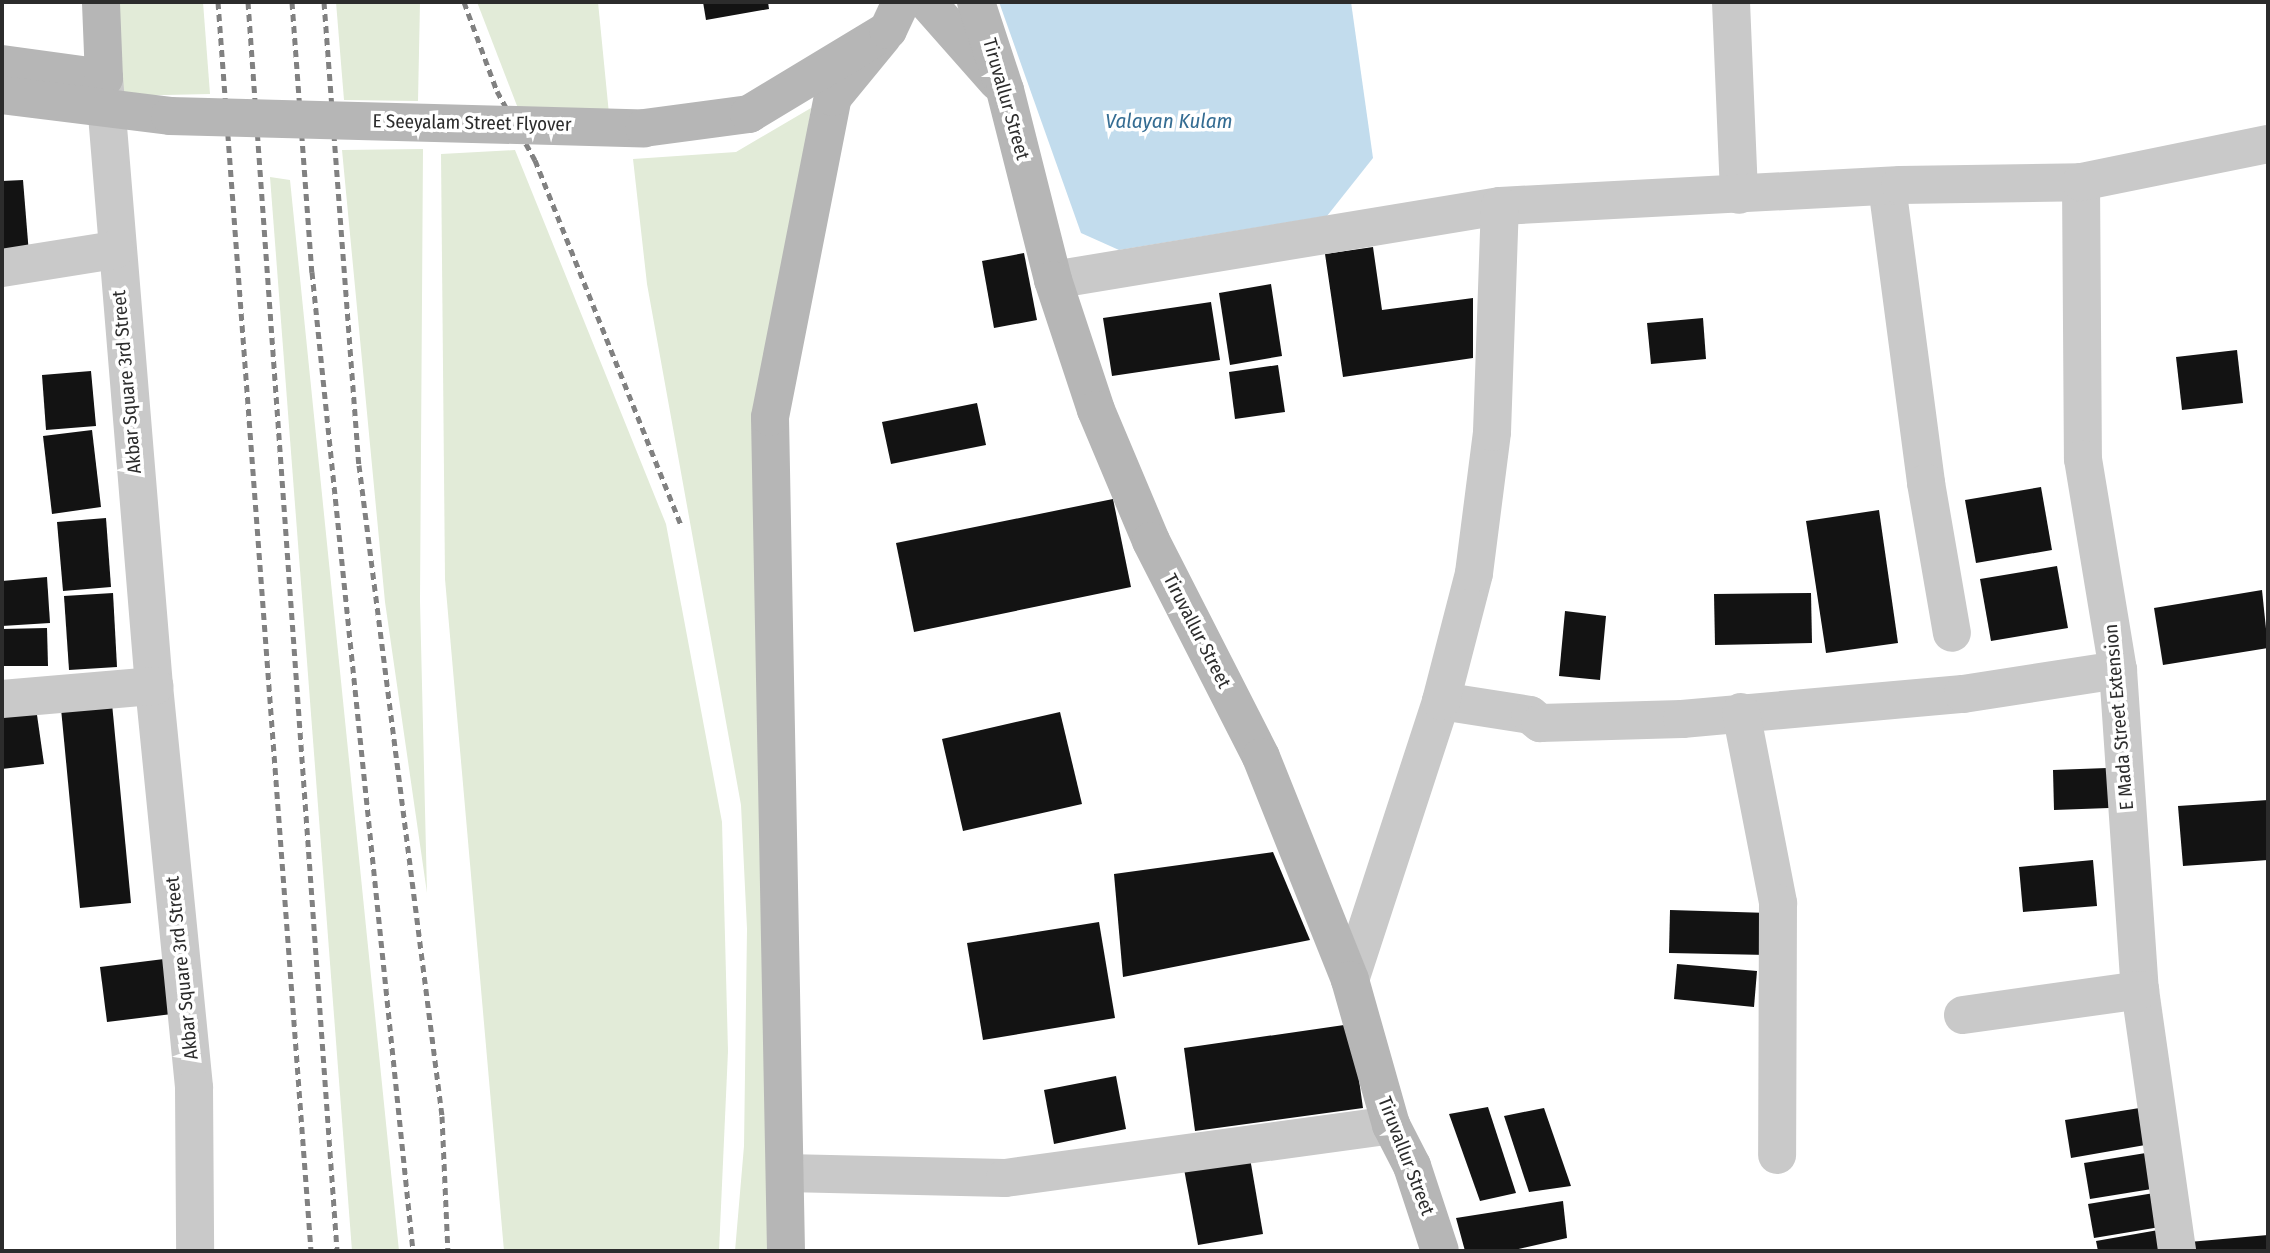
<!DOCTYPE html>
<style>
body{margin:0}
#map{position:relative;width:2270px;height:1253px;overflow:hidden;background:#fff;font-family:"Fira Sans Condensed",sans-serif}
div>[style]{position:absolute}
.green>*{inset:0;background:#e2ebd8}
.water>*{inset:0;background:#c2dced}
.building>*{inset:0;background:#131313}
.street>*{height:38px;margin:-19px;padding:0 19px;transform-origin:19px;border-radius:19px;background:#c9c9c9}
.secondary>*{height:38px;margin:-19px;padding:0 19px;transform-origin:19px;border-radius:19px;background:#b6b6b6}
.rail>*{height:5px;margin-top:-2.5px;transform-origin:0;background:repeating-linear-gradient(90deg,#818181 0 7px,transparent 0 12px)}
.secondary-bridge>*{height:38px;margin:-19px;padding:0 19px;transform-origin:19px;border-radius:19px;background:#b6b6b6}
span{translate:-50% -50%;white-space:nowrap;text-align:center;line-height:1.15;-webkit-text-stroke:7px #fff;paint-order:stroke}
.street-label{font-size:19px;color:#2c2c2c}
.water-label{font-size:21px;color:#356d93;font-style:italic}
.frame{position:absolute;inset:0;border:4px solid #2c2c2c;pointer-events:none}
</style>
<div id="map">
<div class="green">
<i style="clip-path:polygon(119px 2px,203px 2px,210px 94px,121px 96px)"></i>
<i style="clip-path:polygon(336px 2px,420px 2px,418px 101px,344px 100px)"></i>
<i style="clip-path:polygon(477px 2px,598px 2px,609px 114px,519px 111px)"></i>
<i style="clip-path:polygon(811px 108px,765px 418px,778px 1251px,735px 1251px,744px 1146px,747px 929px,741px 805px,647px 284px,633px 159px,736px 152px)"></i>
<i style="clip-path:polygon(423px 149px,420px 601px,427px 893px,385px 602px,342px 150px)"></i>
<i style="clip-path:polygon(515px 150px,666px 524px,722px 822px,728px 1051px,719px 1251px,504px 1251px,445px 579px,441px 154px)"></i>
<i style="clip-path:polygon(270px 177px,290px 180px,399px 1251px,352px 1251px)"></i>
</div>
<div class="water">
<i style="clip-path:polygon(999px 2px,1351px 2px,1373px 158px,1327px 216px,1119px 250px,1081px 233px)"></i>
</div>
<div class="building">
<i style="clip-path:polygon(703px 2px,768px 2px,769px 9px,706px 20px)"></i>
<i style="clip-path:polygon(23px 180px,29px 254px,2px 257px,2px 181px)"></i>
<i style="clip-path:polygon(1373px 247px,1382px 310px,1473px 298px,1473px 358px,1343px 377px,1325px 254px)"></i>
<i style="clip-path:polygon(1024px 253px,1037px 320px,994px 328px,982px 261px)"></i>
<i style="clip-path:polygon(1271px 284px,1282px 356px,1230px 365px,1219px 293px)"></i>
<i style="clip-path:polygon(1211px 302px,1220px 360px,1112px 376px,1103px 318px)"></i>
<i style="clip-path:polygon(1703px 318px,1706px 359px,1651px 364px,1647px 323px)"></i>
<i style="clip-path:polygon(2237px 350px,2243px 403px,2182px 410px,2176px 357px)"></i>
<i style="clip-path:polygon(1278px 365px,1285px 412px,1235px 419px,1229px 372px)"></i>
<i style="clip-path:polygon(91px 371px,96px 426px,46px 430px,42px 375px)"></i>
<i style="clip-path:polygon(977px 403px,986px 445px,891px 464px,882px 422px)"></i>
<i style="clip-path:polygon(92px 430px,101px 507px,52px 514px,43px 436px)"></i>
<i style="clip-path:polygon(2041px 487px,2052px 550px,1976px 563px,1965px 500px)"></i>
<i style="clip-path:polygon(1113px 499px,1131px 587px,914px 632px,896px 543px)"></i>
<i style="clip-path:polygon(1879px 510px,1898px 643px,1826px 653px,1806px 521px)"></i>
<i style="clip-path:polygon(106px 518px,111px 587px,63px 591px,57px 522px)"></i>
<i style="clip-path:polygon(2057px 566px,2068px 628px,1991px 641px,1980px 579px)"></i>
<i style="clip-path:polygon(47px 577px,50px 623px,2px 626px,2px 581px)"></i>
<i style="clip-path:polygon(2262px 590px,2268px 648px,2163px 665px,2154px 608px)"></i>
<i style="clip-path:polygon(113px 593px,117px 667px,69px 670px,64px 596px)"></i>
<i style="clip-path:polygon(1811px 593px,1812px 643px,1715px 645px,1714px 594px)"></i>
<i style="clip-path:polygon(1565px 611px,1606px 616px,1600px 680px,1559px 676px)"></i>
<i style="clip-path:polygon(47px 628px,48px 666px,2px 666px,2px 629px)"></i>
<i style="clip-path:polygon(111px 693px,131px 903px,80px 908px,60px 698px)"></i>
<i style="clip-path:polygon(35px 701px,44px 764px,2px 769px,2px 706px)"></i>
<i style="clip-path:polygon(1060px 712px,1082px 804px,963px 831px,942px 739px)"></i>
<i style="clip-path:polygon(2107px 768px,2109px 808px,2054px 810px,2053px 770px)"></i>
<i style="clip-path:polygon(2268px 800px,2268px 860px,2183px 866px,2178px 806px)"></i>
<i style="clip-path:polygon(1273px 852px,1310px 940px,1123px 977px,1114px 874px)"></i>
<i style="clip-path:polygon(2093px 860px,2097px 906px,2023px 912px,2019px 867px)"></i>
<i style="clip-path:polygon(1670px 910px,1769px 913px,1768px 955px,1669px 953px)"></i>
<i style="clip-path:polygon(1099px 922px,1115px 1018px,983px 1040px,967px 943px)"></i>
<i style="clip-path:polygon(164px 959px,172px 1014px,107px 1022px,100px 967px)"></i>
<i style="clip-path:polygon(1677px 964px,1757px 971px,1754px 1007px,1674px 999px)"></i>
<i style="clip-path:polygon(1351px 1024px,1363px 1108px,1195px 1131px,1184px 1048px)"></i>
<i style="clip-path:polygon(1116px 1076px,1126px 1129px,1054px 1144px,1044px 1090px)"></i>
<i style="clip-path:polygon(2152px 1106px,2151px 1144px,2071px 1158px,2065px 1120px)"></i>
<i style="clip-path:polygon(1488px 1107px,1516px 1193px,1480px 1201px,1449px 1114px)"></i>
<i style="clip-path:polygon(1544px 1108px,1571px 1186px,1529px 1192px,1504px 1116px)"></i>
<i style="clip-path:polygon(2152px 1152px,2158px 1188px,2090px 1199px,2084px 1163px)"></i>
<i style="clip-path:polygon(1250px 1158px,1263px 1234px,1198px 1245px,1184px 1169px)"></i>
<i style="clip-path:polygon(2160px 1192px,2166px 1226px,2094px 1238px,2088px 1204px)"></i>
<i style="clip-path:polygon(1563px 1201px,1567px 1238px,1510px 1251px,1465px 1251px,1456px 1218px)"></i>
<i style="clip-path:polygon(2164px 1229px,2168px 1251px,2098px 1251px,2096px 1241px)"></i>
<i style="clip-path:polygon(2268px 1235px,2268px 1251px,2190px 1251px,2189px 1242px)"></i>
</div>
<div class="street">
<i style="left:1731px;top:2px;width:193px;rotate:87.6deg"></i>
<i style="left:104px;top:78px;width:610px;rotate:85.3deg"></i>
<i style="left:154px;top:686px;width:404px;rotate:84.3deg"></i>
<i style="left:194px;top:1088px;width:163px;rotate:89.6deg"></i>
<i style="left:2081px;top:182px;width:277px;rotate:89.6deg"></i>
<i style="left:2083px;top:459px;width:214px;rotate:80.6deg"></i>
<i style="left:2118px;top:670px;width:321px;rotate:86.1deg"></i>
<i style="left:2140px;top:990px;width:264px;rotate:81.9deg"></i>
<i style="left:1887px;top:186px;width:300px;rotate:82.5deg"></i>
<i style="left:1926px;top:483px;width:152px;rotate:80.2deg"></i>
<i style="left:2px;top:268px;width:114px;rotate:-9.1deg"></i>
<i style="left:1053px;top:280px;width:453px;rotate:-9.4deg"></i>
<i style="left:1500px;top:206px;width:401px;rotate:-3deg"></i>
<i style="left:1900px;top:185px;width:181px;rotate:-0.9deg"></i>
<i style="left:2081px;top:182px;width:191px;rotate:-11.5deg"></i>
<i style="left:2px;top:699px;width:153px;rotate:-4.9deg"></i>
<i style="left:1441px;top:701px;width:90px;rotate:8.9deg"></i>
<i style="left:1530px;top:715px;width:13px;rotate:39deg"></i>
<i style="left:1540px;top:723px;width:142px;rotate:-1.6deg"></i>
<i style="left:1682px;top:719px;width:282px;rotate:-5.1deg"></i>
<i style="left:1963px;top:694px;width:157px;rotate:-8.8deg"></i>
<i style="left:1741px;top:712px;width:195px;rotate:79deg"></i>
<i style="left:1778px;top:903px;width:252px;rotate:90.2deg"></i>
<i style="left:1350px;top:980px;width:293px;rotate:-71.9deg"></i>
<i style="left:1441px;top:701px;width:132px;rotate:-75.5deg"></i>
<i style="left:1474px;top:573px;width:142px;rotate:-82.7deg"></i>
<i style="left:1492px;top:432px;width:226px;rotate:-88deg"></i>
<i style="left:1963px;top:1015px;width:179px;rotate:-8deg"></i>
<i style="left:786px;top:1173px;width:219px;rotate:1.3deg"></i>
<i style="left:1005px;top:1178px;width:390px;rotate:-7.8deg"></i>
</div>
<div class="secondary">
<i style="left:927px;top:2px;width:106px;rotate:48.5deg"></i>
<i style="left:976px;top:2px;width:93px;rotate:71.8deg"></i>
<i style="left:1005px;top:90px;width:196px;rotate:75.8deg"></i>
<i style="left:1053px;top:280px;width:137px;rotate:71.7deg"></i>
<i style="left:1096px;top:410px;width:142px;rotate:67.2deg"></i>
<i style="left:1151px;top:541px;width:242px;rotate:63deg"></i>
<i style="left:1261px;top:757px;width:240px;rotate:68.2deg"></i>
<i style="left:1350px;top:980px;width:151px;rotate:74.2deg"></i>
<i style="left:1391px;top:1125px;width:46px;rotate:62.9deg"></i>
<i style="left:1412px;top:1166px;width:89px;rotate:71.8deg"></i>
<i style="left:2px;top:64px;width:103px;rotate:7.8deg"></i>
<i style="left:104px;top:78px;width:76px;rotate:-92.3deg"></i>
<i style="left:786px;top:1251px;width:834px;rotate:-91.1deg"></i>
<i style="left:770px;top:417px;width:326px;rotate:-78.9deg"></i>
<i style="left:833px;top:97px;width:79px;rotate:-50.7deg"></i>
</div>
<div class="rail">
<i style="left:218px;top:2px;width:1252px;rotate:85.74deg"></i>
<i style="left:248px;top:2px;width:1252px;rotate:85.92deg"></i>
<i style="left:292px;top:2px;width:271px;rotate:85.8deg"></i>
<i style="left:312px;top:272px;width:984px;rotate:84.11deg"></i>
<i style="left:324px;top:2px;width:464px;rotate:85.7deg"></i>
<i style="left:359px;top:465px;width:656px;rotate:82.73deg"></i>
<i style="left:442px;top:1116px;width:135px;rotate:87.5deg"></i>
<i style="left:464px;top:2px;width:95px;rotate:69.7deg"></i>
<i style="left:497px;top:91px;width:79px;rotate:61.2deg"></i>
<i style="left:535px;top:160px;width:393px;rotate:68.2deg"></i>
</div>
<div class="secondary-bridge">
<i style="left:2px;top:95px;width:169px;rotate:7.1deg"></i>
<i style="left:170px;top:116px;width:474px;rotate:1.5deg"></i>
<i style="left:644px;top:128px;width:106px;rotate:-7.6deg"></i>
<i style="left:749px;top:114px;width:162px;rotate:-31.1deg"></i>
<i style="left:888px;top:30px;width:31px;rotate:-65deg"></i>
</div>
<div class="street-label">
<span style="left:1006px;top:99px;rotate:74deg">Tiruvallur Street</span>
<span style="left:472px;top:123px;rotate:1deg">E Seeyalam Street Flyover</span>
<span style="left:127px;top:382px;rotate:-95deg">Akbar Square 3rd Street</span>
<span style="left:1197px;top:631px;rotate:63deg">Tiruvallur Street</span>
<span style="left:2119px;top:717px;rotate:-95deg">E Mada Street Extension</span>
<span style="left:182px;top:968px;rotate:-96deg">Akbar Square 3rd Street</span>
<span style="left:1406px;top:1156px;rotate:69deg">Tiruvallur Street</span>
</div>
<div class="water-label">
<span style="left:1169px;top:121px">Valayan Kulam</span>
</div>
<div class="frame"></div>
</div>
